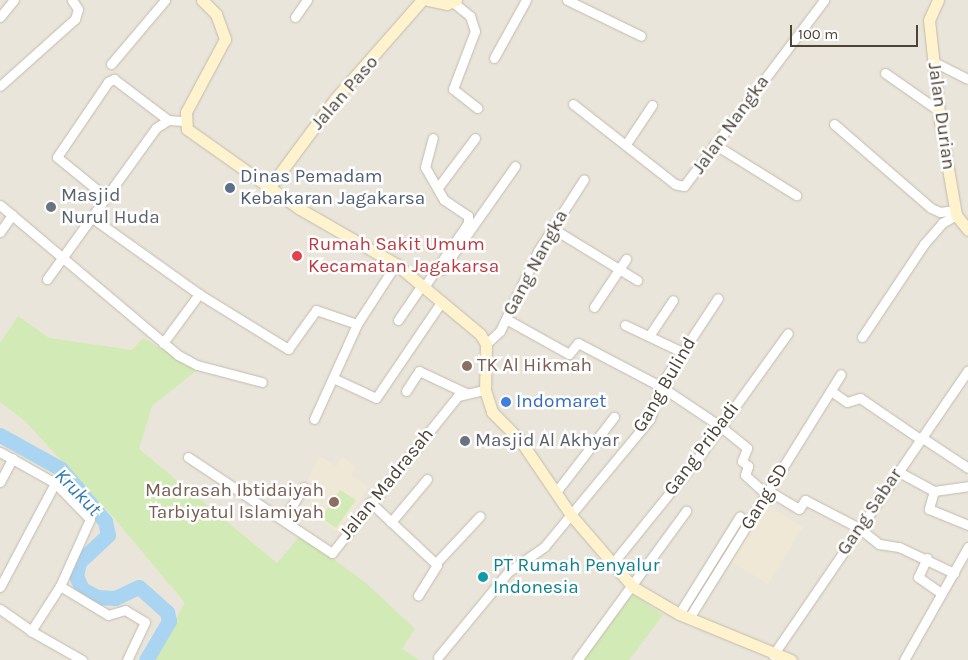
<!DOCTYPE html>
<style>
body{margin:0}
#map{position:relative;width:968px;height:660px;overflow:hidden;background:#f6f3ec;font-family:Karla,sans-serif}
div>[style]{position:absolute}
.residential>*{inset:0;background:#eae5da}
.education>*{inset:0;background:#efe8d6}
.green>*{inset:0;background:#d2eab5}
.river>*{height:15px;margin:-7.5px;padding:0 7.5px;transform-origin:7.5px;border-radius:7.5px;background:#a9d4f2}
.roads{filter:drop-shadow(0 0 1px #c2bbae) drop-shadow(0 0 1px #c2bbae)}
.minor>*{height:9px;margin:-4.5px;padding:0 4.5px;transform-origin:4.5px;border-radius:4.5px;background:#fff}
.secondary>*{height:11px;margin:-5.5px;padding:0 5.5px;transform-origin:5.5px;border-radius:5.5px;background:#fff3cd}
.dots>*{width:14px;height:14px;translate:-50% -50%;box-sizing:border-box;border:2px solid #fff;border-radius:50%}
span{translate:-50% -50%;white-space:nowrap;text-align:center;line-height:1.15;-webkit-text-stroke:5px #fff;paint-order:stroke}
.street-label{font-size:19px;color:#4b4439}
.service-label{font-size:19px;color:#4e5e75}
.left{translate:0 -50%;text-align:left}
.worship-label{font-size:19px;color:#5b616d}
.health-label{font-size:19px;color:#be3a42}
.education-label{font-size:19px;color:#785e54}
.right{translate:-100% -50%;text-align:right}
.shop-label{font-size:19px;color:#366cbe}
.culture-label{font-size:19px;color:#0d838f}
.water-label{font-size:20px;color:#2e7ab2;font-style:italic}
.scale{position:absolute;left:790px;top:25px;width:128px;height:22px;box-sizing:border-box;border:2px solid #4b4439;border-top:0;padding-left:6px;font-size:15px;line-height:18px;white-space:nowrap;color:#4b4439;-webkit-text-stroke:4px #fff;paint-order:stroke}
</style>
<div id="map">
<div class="residential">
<i style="clip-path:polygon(0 0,968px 0,968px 660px,0 660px)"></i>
</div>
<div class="education">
<i style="clip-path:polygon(320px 456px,336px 467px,342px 457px,356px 467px,351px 475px,369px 487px,338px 532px,304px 509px,314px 494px,304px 487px)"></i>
<i style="clip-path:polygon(763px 503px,803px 527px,768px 584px,727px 559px)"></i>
</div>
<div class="green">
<i style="clip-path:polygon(18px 316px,49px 338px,132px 350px,143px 338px,197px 370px,152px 406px,139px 449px,277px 563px,301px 535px,367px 584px,415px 629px,402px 649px,419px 660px,152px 660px,185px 603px,114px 518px,25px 421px,0 402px,0 343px)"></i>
<i style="clip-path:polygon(340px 490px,356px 500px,336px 528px,321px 518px)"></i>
<i style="clip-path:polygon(628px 591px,663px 615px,629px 660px,578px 660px)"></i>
</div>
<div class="river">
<i style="left:0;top:435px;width:70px;rotate:29.1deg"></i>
<i style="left:61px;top:469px;width:68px;rotate:49.8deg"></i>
<i style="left:105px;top:521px;width:14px;rotate:78deg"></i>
<i style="left:108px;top:535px;width:40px;rotate:137deg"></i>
<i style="left:79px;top:562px;width:14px;rotate:102deg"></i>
<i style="left:76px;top:576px;width:14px;rotate:65deg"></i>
<i style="left:82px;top:589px;width:17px;rotate:28deg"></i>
<i style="left:97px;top:597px;width:18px;rotate:3deg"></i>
<i style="left:115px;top:598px;width:26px;rotate:-25deg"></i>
<i style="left:139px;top:587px;width:38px;rotate:42deg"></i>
<i style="left:167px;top:612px;width:9px;rotate:77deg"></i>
<i style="left:169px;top:621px;width:45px;rotate:120.5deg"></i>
</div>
<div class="roads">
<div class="minor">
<i style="left:567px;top:0;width:82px;rotate:25.9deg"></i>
<i style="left:454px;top:3px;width:21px;rotate:39deg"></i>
<i style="left:470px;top:16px;width:16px;rotate:72deg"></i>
<i style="left:475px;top:31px;width:62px;rotate:110.8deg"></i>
<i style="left:453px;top:89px;width:31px;rotate:38deg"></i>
<i style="left:0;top:17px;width:22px;rotate:-51deg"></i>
<i style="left:295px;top:17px;width:21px;rotate:-55deg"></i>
<i style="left:494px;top:58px;width:66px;rotate:-61.1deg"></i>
<i style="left:932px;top:61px;width:40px;rotate:26.6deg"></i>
<i style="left:111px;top:64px;width:84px;rotate:-49.8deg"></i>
<i style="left:885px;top:73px;width:65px;rotate:34.9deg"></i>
<i style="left:0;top:86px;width:101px;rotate:-41.8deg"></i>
<i style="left:75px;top:19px;width:10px;rotate:-73deg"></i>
<i style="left:78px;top:9px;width:11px;rotate:-124deg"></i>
<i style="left:573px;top:104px;width:130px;rotate:38.1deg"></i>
<i style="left:675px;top:184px;width:9px;rotate:13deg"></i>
<i style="left:684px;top:186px;width:233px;rotate:-53deg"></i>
<i style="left:834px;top:124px;width:128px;rotate:40.9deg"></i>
<i style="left:931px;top:208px;width:10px;rotate:24deg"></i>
<i style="left:940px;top:212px;width:15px;rotate:-8deg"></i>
<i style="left:626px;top:144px;width:47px;rotate:-56.3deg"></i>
<i style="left:714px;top:144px;width:97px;rotate:31.9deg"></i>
<i style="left:439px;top:186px;width:60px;rotate:-53.1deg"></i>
<i style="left:106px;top:197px;width:63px;rotate:-140.8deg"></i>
<i style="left:57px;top:157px;width:91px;rotate:-55.8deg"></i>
<i style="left:108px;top:82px;width:7px;rotate:-27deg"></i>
<i style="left:114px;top:79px;width:68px;rotate:37.2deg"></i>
<i style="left:0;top:205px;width:233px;rotate:40.1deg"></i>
<i style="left:178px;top:355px;width:21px;rotate:28deg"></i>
<i style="left:197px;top:365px;width:67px;rotate:14.7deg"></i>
<i style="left:91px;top:217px;width:133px;rotate:35.5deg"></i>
<i style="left:199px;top:294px;width:105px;rotate:31.7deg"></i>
<i style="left:288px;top:349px;width:48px;rotate:-54.3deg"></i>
<i style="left:316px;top:310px;width:43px;rotate:18.9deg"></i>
<i style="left:552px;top:228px;width:100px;rotate:31.5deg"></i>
<i style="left:0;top:232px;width:21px;rotate:-55deg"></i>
<i style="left:442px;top:270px;width:127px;rotate:-54.9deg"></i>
<i style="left:47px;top:279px;width:186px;rotate:-54.2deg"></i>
<i style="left:156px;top:128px;width:14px;rotate:-34deg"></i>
<i style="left:168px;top:120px;width:16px;rotate:4deg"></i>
<i style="left:424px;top:287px;width:78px;rotate:-55.5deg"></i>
<i style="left:468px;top:223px;width:7px;rotate:-90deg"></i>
<i style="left:468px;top:216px;width:29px;rotate:-146deg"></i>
<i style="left:444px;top:200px;width:38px;rotate:-120deg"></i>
<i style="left:425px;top:167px;width:30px;rotate:-75deg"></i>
<i style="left:594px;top:307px;width:58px;rotate:-56.3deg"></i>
<i style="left:506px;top:319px;width:72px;rotate:29.1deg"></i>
<i style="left:569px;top:354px;width:14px;rotate:-51deg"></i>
<i style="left:578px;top:343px;width:93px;rotate:27.7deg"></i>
<i style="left:660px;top:386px;width:72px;rotate:33.7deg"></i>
<i style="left:720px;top:426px;width:35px;rotate:39deg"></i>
<i style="left:747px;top:448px;width:14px;rotate:111deg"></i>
<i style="left:742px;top:461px;width:8px;rotate:40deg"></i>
<i style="left:748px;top:466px;width:9px;rotate:108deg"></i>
<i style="left:745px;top:475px;width:30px;rotate:42deg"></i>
<i style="left:398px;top:320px;width:42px;rotate:-55.6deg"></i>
<i style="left:625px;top:325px;width:63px;rotate:25.3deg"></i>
<i style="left:649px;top:336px;width:43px;rotate:-56.3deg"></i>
<i style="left:862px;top:337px;width:112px;rotate:-56.3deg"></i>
<i style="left:924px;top:244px;width:28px;rotate:-49deg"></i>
<i style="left:942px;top:223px;width:16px;rotate:-30deg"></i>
<i style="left:163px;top:343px;width:61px;rotate:-53.7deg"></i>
<i style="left:486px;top:344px;width:19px;rotate:-43deg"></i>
<i style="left:500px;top:331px;width:89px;rotate:-64.6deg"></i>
<i style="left:538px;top:251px;width:85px;rotate:-57.4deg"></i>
<i style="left:333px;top:378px;width:47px;rotate:24.9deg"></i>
<i style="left:376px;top:398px;width:114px;rotate:-55.8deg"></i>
<i style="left:406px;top:391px;width:24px;rotate:-57deg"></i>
<i style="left:419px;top:371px;width:52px;rotate:25.1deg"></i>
<i style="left:831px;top:391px;width:19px;rotate:35deg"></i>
<i style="left:847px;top:402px;width:14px;rotate:-17deg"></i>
<i style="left:860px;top:398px;width:73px;rotate:34.3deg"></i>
<i style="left:314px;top:419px;width:104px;rotate:-65.6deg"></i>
<i style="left:357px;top:324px;width:72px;rotate:-57deg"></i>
<i style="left:921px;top:437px;width:56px;rotate:33.4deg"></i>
<i style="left:0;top:452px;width:63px;rotate:29.4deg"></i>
<i style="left:55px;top:483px;width:50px;rotate:45.8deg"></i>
<i style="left:90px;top:519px;width:73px;rotate:114.1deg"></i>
<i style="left:60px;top:586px;width:54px;rotate:122.8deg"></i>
<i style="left:31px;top:631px;width:59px;rotate:29.6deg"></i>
<i style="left:188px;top:457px;width:173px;rotate:33.7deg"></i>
<i style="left:332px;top:553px;width:201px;rotate:-51.3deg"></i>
<i style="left:458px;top:396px;width:28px;rotate:-13deg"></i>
<i style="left:897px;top:471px;width:42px;rotate:28.4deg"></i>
<i style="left:934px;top:491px;width:34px;rotate:-8deg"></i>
<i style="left:0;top:482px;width:27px;rotate:-62deg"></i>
<i style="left:769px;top:491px;width:35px;rotate:31deg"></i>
<i style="left:799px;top:509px;width:11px;rotate:-56deg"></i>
<i style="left:805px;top:500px;width:61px;rotate:27.4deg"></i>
<i style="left:859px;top:528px;width:26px;rotate:39deg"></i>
<i style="left:879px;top:544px;width:20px;rotate:9deg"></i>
<i style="left:899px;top:547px;width:61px;rotate:25.3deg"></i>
<i style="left:934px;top:491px;width:19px;rotate:106deg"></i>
<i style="left:929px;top:509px;width:42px;rotate:22.3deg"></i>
<i style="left:556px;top:492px;width:95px;rotate:-52.3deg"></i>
<i style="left:370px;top:502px;width:92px;rotate:43.2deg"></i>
<i style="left:437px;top:565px;width:36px;rotate:122deg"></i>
<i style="left:283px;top:520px;width:39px;rotate:-58deg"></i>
<i style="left:391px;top:522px;width:56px;rotate:-50.1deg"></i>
<i style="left:927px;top:558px;width:21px;rotate:115deg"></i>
<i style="left:918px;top:577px;width:28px;rotate:35deg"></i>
<i style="left:436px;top:563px;width:64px;rotate:-46.9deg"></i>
<i style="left:613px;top:563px;width:139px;rotate:-51.1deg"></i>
<i style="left:700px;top:455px;width:150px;rotate:-54.2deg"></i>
<i style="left:60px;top:586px;width:56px;rotate:31.1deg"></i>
<i style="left:108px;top:615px;width:18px;rotate:-16deg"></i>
<i style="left:125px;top:610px;width:23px;rotate:31deg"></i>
<i style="left:145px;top:622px;width:42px;rotate:115.3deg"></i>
<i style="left:0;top:587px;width:118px;rotate:-62.1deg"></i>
<i style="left:0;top:609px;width:38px;rotate:35deg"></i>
<i style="left:679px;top:614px;width:115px;rotate:-58.1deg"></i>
<i style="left:689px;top:618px;width:287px;rotate:-58.1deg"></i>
<i style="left:773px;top:655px;width:345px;rotate:-55.6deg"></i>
<i style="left:438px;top:657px;width:110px;rotate:-50.5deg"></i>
<i style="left:508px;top:572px;width:44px;rotate:-34.8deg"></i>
<i style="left:544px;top:547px;width:166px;rotate:-50.4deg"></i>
<i style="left:650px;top:419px;width:34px;rotate:-73deg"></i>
<i style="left:660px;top:386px;width:105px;rotate:-56.6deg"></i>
<i style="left:577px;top:660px;width:185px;rotate:-53.8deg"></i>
<i style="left:904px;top:660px;width:130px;rotate:-60.5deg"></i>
</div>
<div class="secondary">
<i style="left:202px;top:0;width:20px;rotate:45deg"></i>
<i style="left:216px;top:14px;width:27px;rotate:70deg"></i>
<i style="left:225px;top:39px;width:83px;rotate:118.1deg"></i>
<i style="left:186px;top:112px;width:17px;rotate:87deg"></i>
<i style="left:187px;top:129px;width:138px;rotate:35.3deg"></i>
<i style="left:300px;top:209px;width:111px;rotate:29.8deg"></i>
<i style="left:396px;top:264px;width:109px;rotate:39.8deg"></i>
<i style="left:480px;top:334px;width:12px;rotate:59deg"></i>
<i style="left:486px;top:344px;width:46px;rotate:91.2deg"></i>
<i style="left:485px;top:390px;width:23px;rotate:72deg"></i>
<i style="left:492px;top:412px;width:40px;rotate:45deg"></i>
<i style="left:520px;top:440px;width:91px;rotate:55.8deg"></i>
<i style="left:571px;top:515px;width:95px;rotate:49.3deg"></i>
<i style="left:633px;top:587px;width:53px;rotate:30.4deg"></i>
<i style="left:679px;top:614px;width:121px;rotate:22.3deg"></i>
<i style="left:428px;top:0;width:19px;rotate:12deg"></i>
<i style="left:447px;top:4px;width:10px;rotate:-24deg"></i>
<i style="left:938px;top:0;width:22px;rotate:114deg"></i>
<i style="left:929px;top:20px;width:103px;rotate:83.8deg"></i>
<i style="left:940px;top:122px;width:94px;rotate:80.2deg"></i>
<i style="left:956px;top:215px;width:19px;rotate:51deg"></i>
<i style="left:269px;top:188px;width:111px;rotate:-53.4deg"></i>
<i style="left:335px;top:99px;width:132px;rotate:-48.7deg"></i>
</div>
</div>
<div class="dots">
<i style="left:230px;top:188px;background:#5c6f8a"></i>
<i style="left:51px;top:207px;background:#6b7280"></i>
<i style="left:297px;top:256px;background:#e0444e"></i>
<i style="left:467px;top:366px;background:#8d6e63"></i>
<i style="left:506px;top:402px;background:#3f7fe0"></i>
<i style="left:465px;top:441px;background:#6b7280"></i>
<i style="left:334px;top:502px;background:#8d6e63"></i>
<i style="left:483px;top:577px;background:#0f9aa8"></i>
</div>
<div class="street-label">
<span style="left:345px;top:93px;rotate:-49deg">Jalan Paso</span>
<span style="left:941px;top:116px;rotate:82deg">Jalan Durian</span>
<span style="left:731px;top:125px;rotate:-54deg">Jalan Nangka</span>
<span style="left:536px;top:263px;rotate:-62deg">Gang Nangka</span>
<span style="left:665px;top:385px;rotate:-60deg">Gang Bulind</span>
<span style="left:702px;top:449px;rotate:-53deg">Gang Pribadi</span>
<span style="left:387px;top:484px;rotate:-51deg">Jalan Madrasah</span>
<span style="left:765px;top:497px;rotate:-59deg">Gang SD</span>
<span style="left:870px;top:512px;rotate:-56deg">Gang Sabar</span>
</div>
<div class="service-label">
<span class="left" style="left:240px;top:188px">Dinas Pemadam<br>Kebakaran Jagakarsa</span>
</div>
<div class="worship-label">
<span class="left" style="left:61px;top:207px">Masjid<br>Nurul Huda</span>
<span class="left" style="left:475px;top:441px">Masjid Al Akhyar</span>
</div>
<div class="health-label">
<span class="left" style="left:308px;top:256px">Rumah Sakit Umum<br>Kecamatan Jagakarsa</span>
</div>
<div class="education-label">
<span class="left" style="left:477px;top:366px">TK Al Hikmah</span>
<span class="right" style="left:324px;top:502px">Madrasah Ibtidaiyah<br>Tarbiyatul Islamiyah</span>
</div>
<div class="shop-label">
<span class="left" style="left:516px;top:402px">Indomaret</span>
</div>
<div class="culture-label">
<span class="left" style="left:493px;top:577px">PT Rumah Penyalur<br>Indonesia</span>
</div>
<div class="water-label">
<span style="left:78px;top:492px;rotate:46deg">Krukut</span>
</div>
<div class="scale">100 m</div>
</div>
